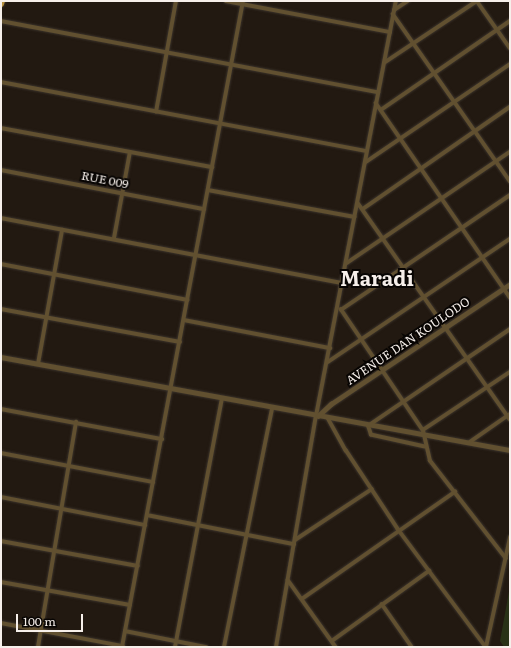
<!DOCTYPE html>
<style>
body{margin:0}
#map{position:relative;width:511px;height:648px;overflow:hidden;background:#221911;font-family:Literata,serif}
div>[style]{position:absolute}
.green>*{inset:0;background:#293217}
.roads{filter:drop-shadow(0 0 1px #3b332b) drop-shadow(0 0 1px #3b332b)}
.minor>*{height:3.5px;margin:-1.75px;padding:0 1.75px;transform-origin:1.75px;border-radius:1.75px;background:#615030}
.tertiary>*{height:4.5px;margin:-2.25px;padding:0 2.25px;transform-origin:2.25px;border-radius:2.25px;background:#615030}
.trunk>*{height:6px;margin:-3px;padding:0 3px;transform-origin:3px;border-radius:3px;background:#b7903e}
span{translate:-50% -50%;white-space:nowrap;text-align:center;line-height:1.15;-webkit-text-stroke:4px #080503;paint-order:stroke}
.street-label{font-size:12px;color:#f6efea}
.town-label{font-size:20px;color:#f6efea;font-weight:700}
.frame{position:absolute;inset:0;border:2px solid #f6efea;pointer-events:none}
.scale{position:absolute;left:16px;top:614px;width:67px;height:18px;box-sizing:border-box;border:2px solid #f6efea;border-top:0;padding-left:5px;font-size:12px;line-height:14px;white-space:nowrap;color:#f6efea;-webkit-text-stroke:3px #080503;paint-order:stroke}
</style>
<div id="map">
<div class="green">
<i style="clip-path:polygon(510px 586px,510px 647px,504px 647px,500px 641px)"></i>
</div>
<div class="roads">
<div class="minor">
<i style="left:226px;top:1px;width:167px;rotate:10.7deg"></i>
<i style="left:477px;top:1px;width:57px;rotate:54.9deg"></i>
<i style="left:394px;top:10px;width:17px;rotate:-33deg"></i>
<i style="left:393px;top:14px;width:204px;rotate:55deg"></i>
<i style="left:1px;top:21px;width:384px;rotate:10.7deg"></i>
<i style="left:384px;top:63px;width:112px;rotate:-33.7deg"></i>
<i style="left:1px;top:82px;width:372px;rotate:10.7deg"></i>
<i style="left:376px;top:103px;width:236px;rotate:55.4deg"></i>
<i style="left:381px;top:110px;width:157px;rotate:-34.6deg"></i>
<i style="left:156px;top:112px;width:113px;rotate:-79.8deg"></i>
<i style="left:1px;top:128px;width:215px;rotate:10.5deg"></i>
<i style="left:366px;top:162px;width:174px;rotate:-34.2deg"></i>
<i style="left:1px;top:170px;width:207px;rotate:10.9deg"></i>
<i style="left:208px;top:190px;width:149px;rotate:10.4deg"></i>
<i style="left:358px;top:203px;width:264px;rotate:54.9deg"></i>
<i style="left:363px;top:209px;width:179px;rotate:-34.8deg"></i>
<i style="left:1px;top:218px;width:348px;rotate:10.8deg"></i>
<i style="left:114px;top:238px;width:87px;rotate:-79.5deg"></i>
<i style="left:347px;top:263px;width:197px;rotate:-34.3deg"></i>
<i style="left:1px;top:264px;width:190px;rotate:10.9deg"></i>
<i style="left:1px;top:309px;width:182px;rotate:10.4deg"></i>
<i style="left:341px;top:309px;width:146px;rotate:55.9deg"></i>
<i style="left:341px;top:310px;width:204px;rotate:-34.2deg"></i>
<i style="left:184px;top:320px;width:149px;rotate:10.9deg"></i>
<i style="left:328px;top:362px;width:220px;rotate:-34.1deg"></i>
<i style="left:38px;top:364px;width:136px;rotate:-79.8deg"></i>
<i style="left:1px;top:409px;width:164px;rotate:10.6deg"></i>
<i style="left:328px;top:418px;width:37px;rotate:61deg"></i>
<i style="left:346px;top:450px;width:95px;rotate:56.6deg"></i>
<i style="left:398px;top:529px;width:147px;rotate:53.3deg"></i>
<i style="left:470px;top:442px;width:49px;rotate:-35deg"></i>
<i style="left:425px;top:447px;width:55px;rotate:-167.5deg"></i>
<i style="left:371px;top:435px;width:9px;rotate:-108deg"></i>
<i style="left:368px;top:426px;width:172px;rotate:-34.3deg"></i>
<i style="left:1px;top:453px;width:155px;rotate:10.8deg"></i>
<i style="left:1px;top:497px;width:147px;rotate:11deg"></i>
<i style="left:147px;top:515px;width:150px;rotate:11.2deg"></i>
<i style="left:295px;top:540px;width:92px;rotate:-33.5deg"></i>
<i style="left:1px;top:541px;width:139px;rotate:10.3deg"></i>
<i style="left:506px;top:559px;width:124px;rotate:-127.8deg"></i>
<i style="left:430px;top:461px;width:32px;rotate:-103deg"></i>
<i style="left:423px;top:430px;width:105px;rotate:-33.7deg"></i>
<i style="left:288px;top:580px;width:82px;rotate:54.4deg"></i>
<i style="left:1px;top:582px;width:131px;rotate:10.1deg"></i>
<i style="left:302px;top:599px;width:187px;rotate:-35deg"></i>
<i style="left:382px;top:604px;width:52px;rotate:55.1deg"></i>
<i style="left:1px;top:623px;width:124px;rotate:10.7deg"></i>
<i style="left:125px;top:631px;width:83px;rotate:11.2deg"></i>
<i style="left:332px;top:641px;width:120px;rotate:-35.8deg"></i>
<i style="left:38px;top:647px;width:228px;rotate:-80.4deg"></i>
<i style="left:122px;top:647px;width:657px;rotate:-79.39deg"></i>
<i style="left:175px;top:647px;width:252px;rotate:-79.3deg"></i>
<i style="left:224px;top:647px;width:244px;rotate:-78.6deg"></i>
<i style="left:276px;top:647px;width:234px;rotate:-80.2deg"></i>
<i style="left:316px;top:416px;width:423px;rotate:-79.1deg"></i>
<i style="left:486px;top:647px;width:112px;rotate:-77.6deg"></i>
</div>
<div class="tertiary">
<i style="left:1px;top:357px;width:517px;rotate:10.35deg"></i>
<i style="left:318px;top:416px;width:18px;rotate:-43deg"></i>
<i style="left:331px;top:404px;width:216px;rotate:-33.8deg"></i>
</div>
<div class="trunk">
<i style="left:1px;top:4px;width:3px;rotate:-72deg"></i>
</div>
</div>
<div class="street-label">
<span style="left:105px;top:180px;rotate:11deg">RUE 009</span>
<span style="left:408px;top:341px;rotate:-34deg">AVENUE DAN KOULODO</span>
</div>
<div class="town-label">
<span style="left:377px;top:277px">Maradi</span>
</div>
<div class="frame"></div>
<div class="scale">100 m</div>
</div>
